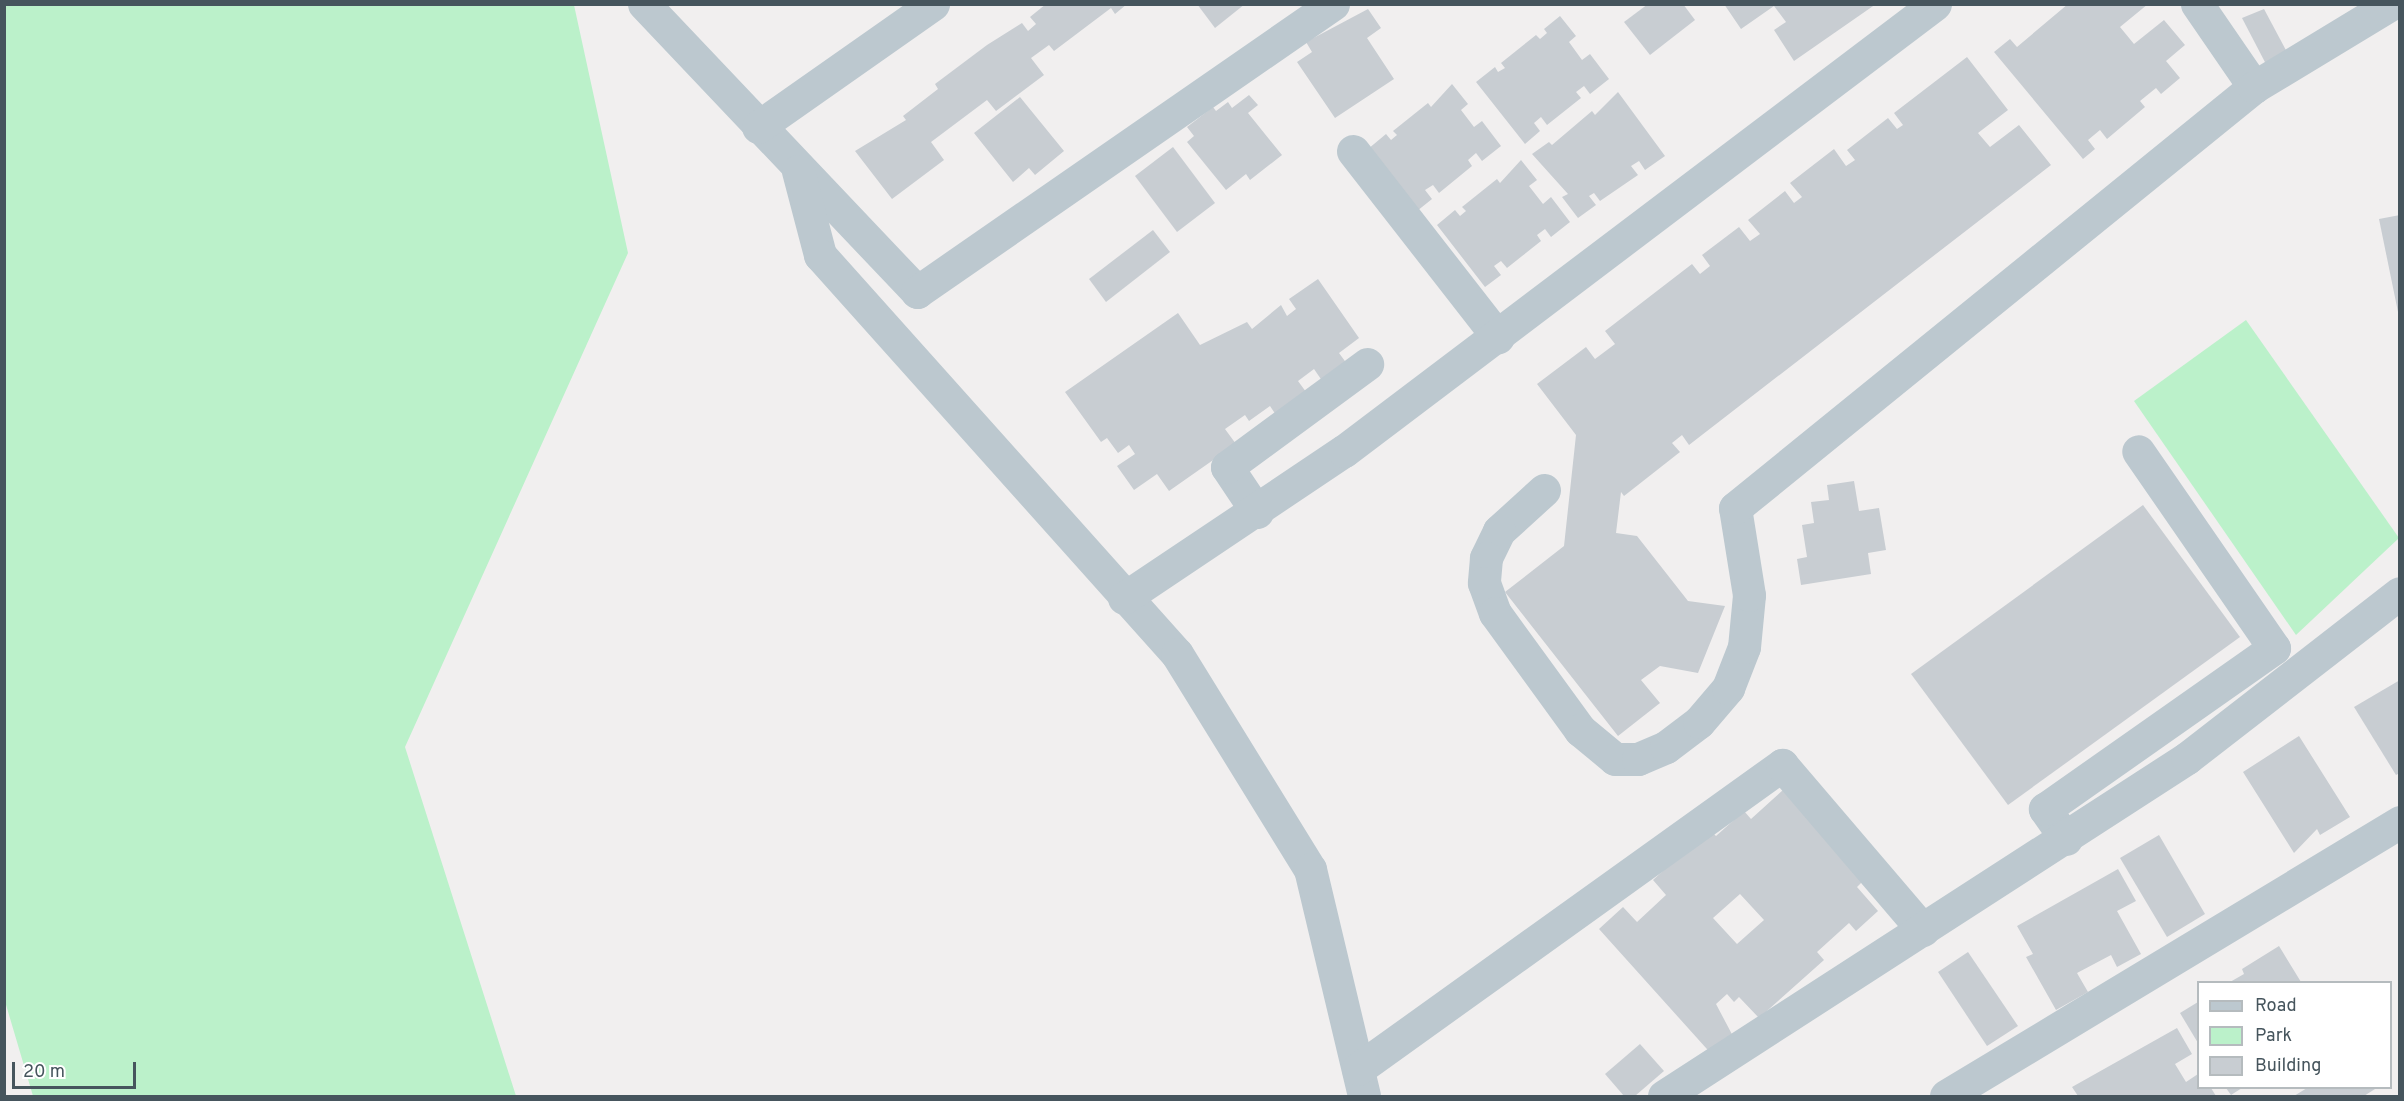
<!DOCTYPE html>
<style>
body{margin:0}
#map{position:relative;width:2404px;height:1101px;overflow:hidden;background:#f1efef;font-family:Overpass,sans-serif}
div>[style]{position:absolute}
.green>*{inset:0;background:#bbf1ca}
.building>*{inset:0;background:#c8cdd2}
.minor>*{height:33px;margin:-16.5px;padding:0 16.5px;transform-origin:16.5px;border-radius:16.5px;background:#bcc8cf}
span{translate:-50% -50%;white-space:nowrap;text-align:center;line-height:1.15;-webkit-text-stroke:6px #fff;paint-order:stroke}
.frame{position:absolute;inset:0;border:6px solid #46555d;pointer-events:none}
.legend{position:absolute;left:2197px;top:981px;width:195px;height:108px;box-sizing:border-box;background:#fff;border:2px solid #b5bbbe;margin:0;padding:8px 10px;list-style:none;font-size:18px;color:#46555d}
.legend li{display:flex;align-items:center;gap:12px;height:30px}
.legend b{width:30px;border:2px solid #b5bbbe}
.scale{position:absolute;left:12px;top:1062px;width:124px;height:27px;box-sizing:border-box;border:3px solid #46555d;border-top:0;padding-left:8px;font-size:18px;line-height:21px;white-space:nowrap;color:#46555d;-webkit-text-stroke:4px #fff;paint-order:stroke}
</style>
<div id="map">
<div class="green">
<i style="clip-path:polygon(4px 5px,574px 5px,628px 253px,405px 747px,516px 1096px,33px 1096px,4px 998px)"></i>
<i style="clip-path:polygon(2246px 320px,2399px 538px,2296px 635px,2134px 401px)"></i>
</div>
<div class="building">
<i style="clip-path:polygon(1046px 4px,1127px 4px,1115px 14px,1111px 8px,1054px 51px,1049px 45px,1031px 58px,1044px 75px,996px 111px,987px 100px,931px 142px,944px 160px,892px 199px,855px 151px,906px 120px,903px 116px,938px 89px,935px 84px,987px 45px,1022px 23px,1028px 31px,1036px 24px,1030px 17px)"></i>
<i style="clip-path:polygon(1197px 4px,1245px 4px,1215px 28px)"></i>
<i style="clip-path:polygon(1648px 4px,1683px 4px,1695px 20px,1650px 55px,1624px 22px)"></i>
<i style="clip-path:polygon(1724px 4px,1876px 4px,1794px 61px,1774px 30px,1786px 22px,1774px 6px,1741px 29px)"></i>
<i style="clip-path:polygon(2068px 4px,2148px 4px,2120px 27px,2134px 44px,2164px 20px,2185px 45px,2166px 61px,2180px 78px,2161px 94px,2156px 88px,2140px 101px,2145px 107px,2107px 139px,2100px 130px,2088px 140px,2095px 149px,2083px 159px,1994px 52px,2010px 39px,2017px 47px)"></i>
<i style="clip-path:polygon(1368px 9px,1381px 28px,1367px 38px,1394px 79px,1335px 118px,1297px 62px,1312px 52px,1306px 42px)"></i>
<i style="clip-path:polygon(2264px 9px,2288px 54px,2267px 66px,2242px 18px)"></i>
<i style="clip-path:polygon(1560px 16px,1576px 36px,1569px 42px,1582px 60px,1590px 54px,1609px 79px,1590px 94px,1584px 86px,1576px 92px,1581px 98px,1547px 125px,1541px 117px,1534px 123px,1540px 131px,1525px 144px,1476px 82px,1495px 67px,1498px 72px,1505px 68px,1501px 63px,1536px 35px,1540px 39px,1547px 33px,1544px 29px)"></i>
<i style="clip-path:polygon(1967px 57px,2008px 110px,1978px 133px,1990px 147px,2019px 125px,2051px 165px,1689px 445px,1682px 435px,1672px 443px,1680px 452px,1624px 496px,1621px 492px,1616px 533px,1637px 536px,1688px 601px,1725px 606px,1698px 673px,1660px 666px,1641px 680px,1660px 703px,1618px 736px,1505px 592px,1564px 546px,1576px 435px,1537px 384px,1586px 347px,1595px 359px,1615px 344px,1605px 331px,1692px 264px,1700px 274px,1710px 266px,1702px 255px,1739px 227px,1750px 241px,1760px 234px,1748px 220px,1785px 191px,1794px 203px,1802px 197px,1790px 183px,1834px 149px,1846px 166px,1855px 160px,1847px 150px,1888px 118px,1897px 129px,1903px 125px,1894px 113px)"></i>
<i style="clip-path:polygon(1452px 84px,1468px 104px,1461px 110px,1474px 127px,1482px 121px,1501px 146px,1482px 161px,1476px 153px,1468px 160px,1472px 166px,1439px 193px,1433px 185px,1425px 190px,1432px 199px,1417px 211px,1368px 149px,1386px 134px,1391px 140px,1397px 135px,1393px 131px,1428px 103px,1431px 107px)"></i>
<i style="clip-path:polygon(1618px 92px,1665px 156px,1645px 170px,1639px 161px,1631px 166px,1638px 175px,1600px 201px,1594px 193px,1589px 196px,1596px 205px,1578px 218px,1562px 197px,1568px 194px,1532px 154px,1549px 142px,1552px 145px,1592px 111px,1595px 115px)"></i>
<i style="clip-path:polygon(1249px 95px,1258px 105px,1248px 113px,1282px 155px,1250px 180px,1246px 174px,1226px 190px,1187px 142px,1194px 136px,1187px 127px,1213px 107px,1216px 111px,1228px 102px,1232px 108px)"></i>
<i style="clip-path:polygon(1020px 97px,1064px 151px,1035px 175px,1029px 168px,1013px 182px,974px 133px)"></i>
<i style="clip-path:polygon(1173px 147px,1215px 203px,1177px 232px,1135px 176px)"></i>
<i style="clip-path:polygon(1521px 160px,1537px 180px,1529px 186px,1543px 204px,1551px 197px,1570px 222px,1551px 237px,1545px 229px,1537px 235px,1541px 241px,1507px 268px,1501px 261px,1494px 266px,1501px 275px,1485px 287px,1437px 225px,1455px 210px,1460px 216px,1466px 211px,1462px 207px,1497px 179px,1500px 183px)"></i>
<i style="clip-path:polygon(2400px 215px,2400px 312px,2398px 312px,2379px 219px)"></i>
<i style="clip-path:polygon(1153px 230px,1170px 252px,1106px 302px,1089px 279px)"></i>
<i style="clip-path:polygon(1318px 279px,1359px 338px,1339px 353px,1350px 368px,1325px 385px,1314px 369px,1298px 381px,1309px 396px,1278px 418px,1270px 406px,1249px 421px,1245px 415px,1225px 429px,1236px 444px,1169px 491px,1157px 474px,1134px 490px,1117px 466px,1135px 454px,1129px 445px,1118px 453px,1107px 438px,1101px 442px,1065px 392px,1178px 313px,1200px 345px,1247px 322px,1252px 329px,1281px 305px,1287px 316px,1296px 309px,1289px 299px)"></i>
<i style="clip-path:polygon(1854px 481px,1859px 511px,1879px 508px,1886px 550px,1868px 553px,1871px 574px,1801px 585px,1797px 559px,1807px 557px,1802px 525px,1814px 523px,1811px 502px,1829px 500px,1827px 485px)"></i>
<i style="clip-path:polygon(2143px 505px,2240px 637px,2008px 805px,1911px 674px)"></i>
<i style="clip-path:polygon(2400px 680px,2400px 773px,2396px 775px,2354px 707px)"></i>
<i style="clip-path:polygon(2299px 736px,2350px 817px,2320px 835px,2317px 829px,2294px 853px,2243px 772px)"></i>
<i style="clip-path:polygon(evenodd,1783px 790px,1864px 880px,1857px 887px,1878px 911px,1856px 931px,1849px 923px,1817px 952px,1824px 960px,1759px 1018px,1739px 997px,1734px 1002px,1727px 994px,1716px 1004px,1735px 1040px,1715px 1058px,1599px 929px,1623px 907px,1637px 922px,1666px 895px,1653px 880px,1709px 829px,1716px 836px,1744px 811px,1751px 819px,1783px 790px,1740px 894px,1764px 920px,1737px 944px,1713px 918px,1740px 894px)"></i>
<i style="clip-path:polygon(2159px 835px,2205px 914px,2167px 937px,2120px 858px)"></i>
<i style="clip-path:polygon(2118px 869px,2136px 901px,2117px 911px,2141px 954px,2117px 967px,2111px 955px,2077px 973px,2088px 992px,2056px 1010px,2026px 957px,2033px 954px,2017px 926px)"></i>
<i style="clip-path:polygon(2279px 946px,2301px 982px,2230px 982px,2244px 974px,2242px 969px)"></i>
<i style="clip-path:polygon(1968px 952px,2018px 1026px,1987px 1046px,1938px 972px)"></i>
<i style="clip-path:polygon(2198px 1002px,2198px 1043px,2180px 1013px)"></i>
<i style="clip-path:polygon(2177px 1028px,2192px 1054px,2175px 1064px,2186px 1082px,2198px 1074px,2198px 1088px,2211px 1088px,2216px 1096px,2078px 1096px,2072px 1087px)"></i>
<i style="clip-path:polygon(1640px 1044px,1664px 1071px,1635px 1096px,1624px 1096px,1605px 1074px)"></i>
<i style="clip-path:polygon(2226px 1088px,2242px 1088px,2231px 1095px)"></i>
<i style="clip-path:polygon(2307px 1088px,2374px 1088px,2375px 1089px,2364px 1096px,2294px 1096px)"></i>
</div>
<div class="minor">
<i style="left:644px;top:4px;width:397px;rotate:46.5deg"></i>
<i style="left:917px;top:292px;width:506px;rotate:-34.7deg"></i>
<i style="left:2197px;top:4px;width:101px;rotate:55.5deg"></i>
<i style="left:758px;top:127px;width:214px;rotate:-35.1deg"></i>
<i style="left:1353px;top:151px;width:236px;rotate:52.1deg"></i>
<i style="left:798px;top:171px;width:87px;rotate:75.3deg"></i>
<i style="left:820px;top:255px;width:535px;rotate:48.18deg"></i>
<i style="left:1177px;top:654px;width:253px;rotate:58.3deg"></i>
<i style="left:1310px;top:869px;width:233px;rotate:76.6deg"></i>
<i style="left:1544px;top:490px;width:61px;rotate:137.7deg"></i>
<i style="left:1499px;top:531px;width:30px;rotate:116deg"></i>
<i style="left:1486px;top:558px;width:25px;rotate:95deg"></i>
<i style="left:1484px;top:583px;width:32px;rotate:70deg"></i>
<i style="left:1495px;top:613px;width:145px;rotate:54deg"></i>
<i style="left:1580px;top:730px;width:45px;rotate:39.6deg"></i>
<i style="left:1615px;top:759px;width:23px"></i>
<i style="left:1638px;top:759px;width:30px;rotate:-23deg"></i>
<i style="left:1666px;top:747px;width:41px;rotate:-37.1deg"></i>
<i style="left:1699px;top:722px;width:45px;rotate:-49.5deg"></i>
<i style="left:1728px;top:688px;width:44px;rotate:-68.7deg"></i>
<i style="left:1744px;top:647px;width:52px;rotate:-84.5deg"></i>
<i style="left:1749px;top:595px;width:88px;rotate:-99.1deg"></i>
<i style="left:1735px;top:508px;width:668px;rotate:-39.05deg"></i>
<i style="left:2254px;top:87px;width:160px;rotate:-31.2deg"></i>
<i style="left:1257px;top:512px;width:54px;rotate:-123.7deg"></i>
<i style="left:1227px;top:467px;width:174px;rotate:-36.3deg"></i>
<i style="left:1124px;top:598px;width:265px;rotate:-33.8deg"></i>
<i style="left:1344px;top:451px;width:741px;rotate:-37.1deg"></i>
<i style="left:2066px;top:839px;width:37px;rotate:-125deg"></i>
<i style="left:2045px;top:809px;width:280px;rotate:-35.1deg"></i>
<i style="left:2274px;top:648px;width:239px;rotate:-124.6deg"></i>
<i style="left:1358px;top:1069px;width:522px;rotate:-35.64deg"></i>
<i style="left:1782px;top:765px;width:217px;rotate:49.5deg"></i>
<i style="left:1664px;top:1096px;width:623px;rotate:-32.87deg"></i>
<i style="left:2187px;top:758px;width:269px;rotate:-37.8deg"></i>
<i style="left:1946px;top:1096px;width:530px;rotate:-31.11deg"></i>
</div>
<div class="frame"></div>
<ul class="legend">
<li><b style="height:8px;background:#bcc8cf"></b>Road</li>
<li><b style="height:16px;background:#bbf1ca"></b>Park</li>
<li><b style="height:16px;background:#c8cdd2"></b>Building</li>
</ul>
<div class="scale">20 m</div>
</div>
